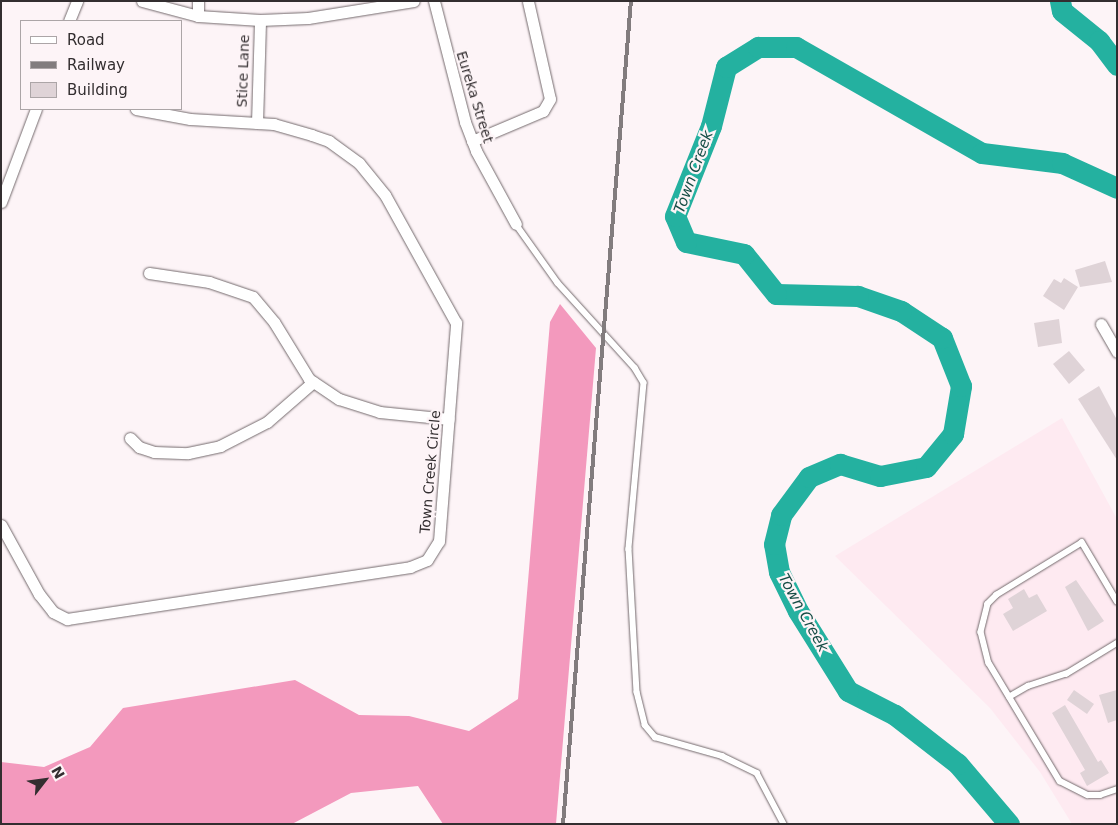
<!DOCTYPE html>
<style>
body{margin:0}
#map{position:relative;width:1118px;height:825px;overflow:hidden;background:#fdf4f7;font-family:"DejaVu Sans",sans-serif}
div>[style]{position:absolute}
.built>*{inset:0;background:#feeaf1}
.forest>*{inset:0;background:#f399bd}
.river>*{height:21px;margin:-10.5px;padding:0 10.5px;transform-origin:10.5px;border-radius:10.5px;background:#24b1a0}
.building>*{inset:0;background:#dfd3d7}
.roads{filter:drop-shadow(0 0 1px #746a6d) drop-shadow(0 0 1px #746a6d)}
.lane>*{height:5.5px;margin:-2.75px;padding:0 2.75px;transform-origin:2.75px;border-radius:2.75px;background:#fff}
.street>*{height:11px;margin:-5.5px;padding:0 5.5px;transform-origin:5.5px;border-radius:5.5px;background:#fff}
.rail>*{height:4px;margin:-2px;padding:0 2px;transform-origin:2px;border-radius:2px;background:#827c7e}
span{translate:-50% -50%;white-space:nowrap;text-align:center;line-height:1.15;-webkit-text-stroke:4.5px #fdf4f7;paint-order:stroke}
.street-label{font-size:14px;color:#332e30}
.water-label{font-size:15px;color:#164d46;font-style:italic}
.frame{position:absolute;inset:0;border:2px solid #332e30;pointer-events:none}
.legend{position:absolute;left:20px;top:20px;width:162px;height:90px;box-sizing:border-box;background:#fdf4f7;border:1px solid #aca5a7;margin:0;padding:6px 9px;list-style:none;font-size:15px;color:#332e30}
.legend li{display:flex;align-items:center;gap:10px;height:25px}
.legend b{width:25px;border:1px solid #aca5a7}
.north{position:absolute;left:20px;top:755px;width:50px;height:50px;-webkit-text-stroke:4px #fdf4f7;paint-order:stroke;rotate:60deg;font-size:14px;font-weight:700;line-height:20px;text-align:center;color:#332e30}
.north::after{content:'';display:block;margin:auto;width:18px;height:22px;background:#332e30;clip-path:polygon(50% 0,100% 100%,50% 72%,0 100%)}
</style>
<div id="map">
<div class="built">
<i style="clip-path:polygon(1062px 418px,1117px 519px,1117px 824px,1072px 824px,1040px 772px,990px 708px,835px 556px)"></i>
</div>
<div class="forest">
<i style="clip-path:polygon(560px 304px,596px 348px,556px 824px,443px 824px,418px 786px,351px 793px,292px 824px,1px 824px,1px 762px,44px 767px,90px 747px,123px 708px,295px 680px,359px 715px,409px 716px,469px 731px,518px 699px,550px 322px)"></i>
</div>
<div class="river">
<i style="left:1060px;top:1px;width:10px;rotate:79deg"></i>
<i style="left:1062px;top:11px;width:48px;rotate:39deg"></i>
<i style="left:1099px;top:41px;width:30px;rotate:53deg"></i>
<i style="left:1009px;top:824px;width:79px;rotate:-130.4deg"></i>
<i style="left:958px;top:764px;width:80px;rotate:-142.1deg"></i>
<i style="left:895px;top:715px;width:53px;rotate:-152.9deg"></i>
<i style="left:848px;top:691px;width:94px;rotate:-122deg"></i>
<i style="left:798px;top:611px;width:43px;rotate:-116deg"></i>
<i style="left:779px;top:572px;width:28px;rotate:-100deg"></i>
<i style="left:774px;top:544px;width:30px;rotate:-76deg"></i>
<i style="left:781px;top:515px;width:47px;rotate:-53.6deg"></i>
<i style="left:809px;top:477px;width:34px;rotate:-23deg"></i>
<i style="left:840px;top:464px;width:42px;rotate:16.7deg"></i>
<i style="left:880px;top:476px;width:47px;rotate:-11.1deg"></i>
<i style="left:926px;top:467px;width:43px;rotate:-50.7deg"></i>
<i style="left:953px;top:434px;width:49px;rotate:-80.5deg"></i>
<i style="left:961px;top:386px;width:52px;rotate:-111.6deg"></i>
<i style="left:942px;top:338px;width:49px;rotate:-146.6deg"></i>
<i style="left:901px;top:311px;width:46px;rotate:-160.8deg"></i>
<i style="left:858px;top:296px;width:82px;rotate:-178.6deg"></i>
<i style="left:776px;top:294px;width:51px;rotate:-128.7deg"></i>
<i style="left:744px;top:254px;width:59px;rotate:-168.3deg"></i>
<i style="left:686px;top:242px;width:28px;rotate:-113deg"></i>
<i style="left:675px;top:216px;width:97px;rotate:-68.2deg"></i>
<i style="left:711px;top:126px;width:61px;rotate:-75.7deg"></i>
<i style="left:726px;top:67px;width:38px;rotate:-32deg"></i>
<i style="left:758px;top:47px;width:38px"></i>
<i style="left:796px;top:47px;width:214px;rotate:29.7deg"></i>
<i style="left:982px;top:153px;width:81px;rotate:7.1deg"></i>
<i style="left:1062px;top:163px;width:60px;rotate:24.4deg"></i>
</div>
<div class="building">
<i style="clip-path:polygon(1105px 261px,1112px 282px,1080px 287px,1075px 270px)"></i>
<i style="clip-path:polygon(1064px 278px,1078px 287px,1064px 310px,1043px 296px,1054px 279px,1061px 283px)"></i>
<i style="clip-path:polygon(1059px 319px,1062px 343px,1038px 347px,1034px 323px)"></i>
<i style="clip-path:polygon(1069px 351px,1085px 370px,1069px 384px,1053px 364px)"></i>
<i style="clip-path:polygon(1099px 386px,1117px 420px,1117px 460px,1078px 399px)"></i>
<i style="clip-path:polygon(1076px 580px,1104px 621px,1088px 631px,1065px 587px)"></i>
<i style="clip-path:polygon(1024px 589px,1029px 598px,1037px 594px,1047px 611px,1013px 631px,1003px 614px,1013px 608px,1008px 599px)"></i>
<i style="clip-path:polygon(1074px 690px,1094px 704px,1087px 714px,1067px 700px)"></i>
<i style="clip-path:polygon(1117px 690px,1117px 720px,1108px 723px,1099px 695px)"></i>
<i style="clip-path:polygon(1065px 705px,1098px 762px,1101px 760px,1109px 773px,1087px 786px,1080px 773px,1085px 770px,1052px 713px)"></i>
</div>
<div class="roads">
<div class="lane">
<i style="left:516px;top:224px;width:72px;rotate:54.6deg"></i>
<i style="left:558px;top:283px;width:115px;rotate:47.8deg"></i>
<i style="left:635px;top:368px;width:17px;rotate:59deg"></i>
<i style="left:644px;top:383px;width:167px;rotate:95.2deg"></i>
<i style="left:629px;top:549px;width:143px;rotate:86.8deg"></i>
<i style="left:637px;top:692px;width:34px;rotate:76deg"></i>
<i style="left:645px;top:725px;width:16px;rotate:50deg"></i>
<i style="left:655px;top:737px;width:70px;rotate:15.8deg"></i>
<i style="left:722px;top:756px;width:39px;rotate:26deg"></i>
<i style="left:757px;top:773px;width:58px;rotate:62.1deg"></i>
<i style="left:1117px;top:602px;width:69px;rotate:-120.7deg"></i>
<i style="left:1082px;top:543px;width:100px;rotate:148.5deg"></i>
<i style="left:997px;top:595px;width:13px;rotate:135deg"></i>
<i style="left:988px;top:604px;width:29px;rotate:104deg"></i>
<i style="left:981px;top:632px;width:32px;rotate:76deg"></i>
<i style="left:989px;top:663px;width:138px;rotate:59deg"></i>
<i style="left:1060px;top:781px;width:31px;rotate:27deg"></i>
<i style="left:1088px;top:795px;width:12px"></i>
<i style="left:1100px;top:795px;width:18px;rotate:-19deg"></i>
<i style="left:1009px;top:697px;width:22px;rotate:-30deg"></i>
<i style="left:1028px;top:686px;width:40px;rotate:-18deg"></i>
<i style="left:1066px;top:674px;width:60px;rotate:-31.3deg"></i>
</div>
<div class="street">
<i style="left:142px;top:1px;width:58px;rotate:15deg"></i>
<i style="left:198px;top:16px;width:62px;rotate:3.7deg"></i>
<i style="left:260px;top:20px;width:48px;rotate:-2.4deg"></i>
<i style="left:308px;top:18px;width:107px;rotate:-9.1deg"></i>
<i style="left:434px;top:1px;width:125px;rotate:75.6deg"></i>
<i style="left:465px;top:122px;width:31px;rotate:69deg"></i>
<i style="left:476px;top:151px;width:83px;rotate:61.3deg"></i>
<i style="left:198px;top:16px;width:15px;rotate:-90deg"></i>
<i style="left:69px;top:21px;width:22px;rotate:-68deg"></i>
<i style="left:257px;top:123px;width:103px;rotate:-88.3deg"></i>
<i style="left:472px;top:141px;width:77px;rotate:-22.9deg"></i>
<i style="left:543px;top:111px;width:14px;rotate:-60deg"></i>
<i style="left:550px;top:99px;width:100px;rotate:-102.7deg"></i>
<i style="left:1px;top:202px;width:99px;rotate:-69.4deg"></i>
<i style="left:149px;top:273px;width:61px;rotate:8.5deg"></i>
<i style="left:209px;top:282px;width:46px;rotate:18.8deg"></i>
<i style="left:253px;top:297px;width:33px;rotate:50deg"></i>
<i style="left:274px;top:322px;width:67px;rotate:58.4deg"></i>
<i style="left:309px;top:379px;width:36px;rotate:34deg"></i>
<i style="left:339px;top:399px;width:43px;rotate:17.6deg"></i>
<i style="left:380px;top:412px;width:69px;rotate:5.8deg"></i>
<i style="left:1101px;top:324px;width:32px;rotate:60deg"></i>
<i style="left:130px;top:438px;width:13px;rotate:45deg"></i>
<i style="left:139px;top:447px;width:16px;rotate:18deg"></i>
<i style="left:154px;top:452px;width:34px;rotate:2deg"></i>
<i style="left:188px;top:453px;width:33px;rotate:-12deg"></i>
<i style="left:220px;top:446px;width:53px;rotate:-27.1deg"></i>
<i style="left:267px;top:422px;width:61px;rotate:-41deg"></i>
<i style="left:1px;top:525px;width:79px;rotate:61.2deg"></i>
<i style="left:39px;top:594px;width:23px;rotate:52deg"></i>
<i style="left:53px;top:612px;width:16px;rotate:27deg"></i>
<i style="left:67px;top:619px;width:347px;rotate:-8.6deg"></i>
<i style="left:410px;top:567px;width:18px;rotate:-22deg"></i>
<i style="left:427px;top:560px;width:22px;rotate:-58deg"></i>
<i style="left:439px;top:541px;width:219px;rotate:-85.5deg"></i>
<i style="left:456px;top:323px;width:146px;rotate:-119deg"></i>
<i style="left:385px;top:195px;width:41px;rotate:-129.1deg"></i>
<i style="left:359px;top:163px;width:37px;rotate:-144deg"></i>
<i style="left:329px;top:141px;width:18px;rotate:-161deg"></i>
<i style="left:312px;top:135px;width:40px;rotate:-164deg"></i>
<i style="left:274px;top:124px;width:84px;rotate:-176.6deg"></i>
<i style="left:190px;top:119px;width:55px;rotate:-169.5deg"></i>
</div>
</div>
<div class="rail">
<i style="left:563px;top:824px;width:826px;rotate:-85.28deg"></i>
</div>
<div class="street-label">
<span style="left:243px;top:71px;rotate:-88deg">Stice Lane</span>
<span style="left:475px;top:97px;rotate:73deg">Eureka Street</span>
<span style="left:430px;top:472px;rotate:-85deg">Town Creek Circle</span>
</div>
<div class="water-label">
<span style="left:694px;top:172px;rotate:-70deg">Town Creek</span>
<span style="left:803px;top:613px;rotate:61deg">Town Creek</span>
</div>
<div class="frame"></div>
<ul class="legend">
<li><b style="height:6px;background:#fff"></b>Road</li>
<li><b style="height:6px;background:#827c7e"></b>Railway</li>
<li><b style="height:14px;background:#dfd3d7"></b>Building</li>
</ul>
<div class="north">N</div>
</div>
